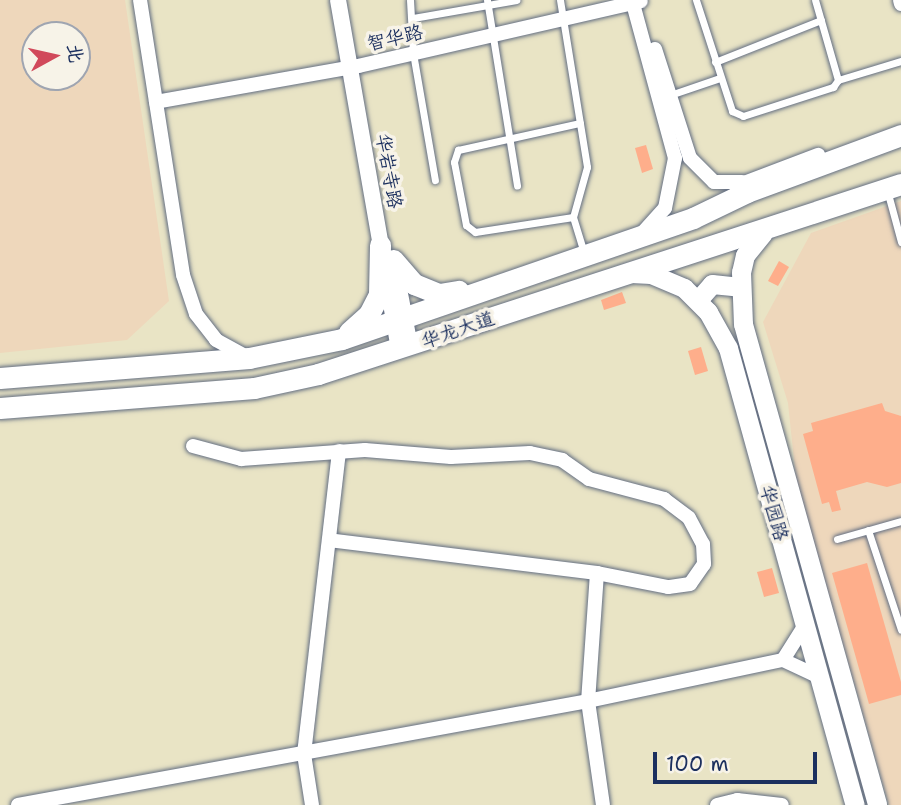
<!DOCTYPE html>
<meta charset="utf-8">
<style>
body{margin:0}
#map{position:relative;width:901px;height:805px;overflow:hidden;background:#e9e4c5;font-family:"Shantell Sans","LXGW WenKai TC",sans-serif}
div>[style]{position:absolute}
.built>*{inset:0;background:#eed7bb}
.building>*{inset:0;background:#feae8b}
.roads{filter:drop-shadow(0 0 2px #636e82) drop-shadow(0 0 2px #636e82)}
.service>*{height:7px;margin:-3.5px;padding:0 3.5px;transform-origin:3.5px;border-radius:3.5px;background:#fff}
.minor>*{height:14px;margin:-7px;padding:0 7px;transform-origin:7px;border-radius:7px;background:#fff}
.tertiary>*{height:16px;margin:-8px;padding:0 8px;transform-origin:8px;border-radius:8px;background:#fff}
.secondary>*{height:19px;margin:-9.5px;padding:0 9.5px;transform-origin:9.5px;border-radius:9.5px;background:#fff}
.primary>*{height:21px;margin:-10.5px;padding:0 10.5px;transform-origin:10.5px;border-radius:10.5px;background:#fff}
span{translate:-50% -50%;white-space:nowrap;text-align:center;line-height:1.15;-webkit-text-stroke:7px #f7f3e8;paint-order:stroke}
.street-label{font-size:19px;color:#1b2f5e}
.north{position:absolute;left:21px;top:21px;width:70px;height:70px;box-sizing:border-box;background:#f7f3e8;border:2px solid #9fa5b1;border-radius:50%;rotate:82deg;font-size:19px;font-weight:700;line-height:28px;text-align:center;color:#1b2f5e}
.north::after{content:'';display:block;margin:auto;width:24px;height:32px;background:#d1495b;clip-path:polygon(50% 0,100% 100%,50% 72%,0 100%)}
.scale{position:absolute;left:653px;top:752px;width:164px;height:32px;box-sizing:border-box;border:4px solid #1b2f5e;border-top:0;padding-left:9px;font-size:21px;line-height:24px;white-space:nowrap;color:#1b2f5e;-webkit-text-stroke:5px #f7f3e8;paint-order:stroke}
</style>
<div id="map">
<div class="built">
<i style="clip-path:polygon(evenodd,0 0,125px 0,169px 301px,127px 340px,0 353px,0 0,77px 35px,77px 77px,35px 77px,35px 35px,77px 35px)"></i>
<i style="clip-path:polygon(901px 201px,901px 805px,889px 805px,796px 479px,788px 403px,763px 322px,811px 233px)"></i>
</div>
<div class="building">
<i style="clip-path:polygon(646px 145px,653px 169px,642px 173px,635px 148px)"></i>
<i style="clip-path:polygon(779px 261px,789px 267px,778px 286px,768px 281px)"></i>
<i style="clip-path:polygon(622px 292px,626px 303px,604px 310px,601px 300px)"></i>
<i style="clip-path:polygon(701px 347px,708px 371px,695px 375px,688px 351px)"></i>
<i style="clip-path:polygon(882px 403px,885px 411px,901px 416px,901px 483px,887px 487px,867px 482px,836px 491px,841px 510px,832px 512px,829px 502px,822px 504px,803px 434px,813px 431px,811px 423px)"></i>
<i style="clip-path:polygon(867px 563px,901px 682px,901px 695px,869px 704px,832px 573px)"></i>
<i style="clip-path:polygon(772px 568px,779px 593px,764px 597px,757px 572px)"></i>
</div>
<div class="roads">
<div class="service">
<i style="left:410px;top:0;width:53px;rotate:86.8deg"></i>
<i style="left:413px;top:53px;width:129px;rotate:80.2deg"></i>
<i style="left:487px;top:0;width:188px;rotate:80.8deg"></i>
<i style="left:560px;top:0;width:169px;rotate:80.8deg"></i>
<i style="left:587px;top:167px;width:52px;rotate:105.6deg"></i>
<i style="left:573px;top:217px;width:38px;rotate:73deg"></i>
<i style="left:696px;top:0;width:117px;rotate:72deg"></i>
<i style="left:732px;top:111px;width:12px;rotate:24deg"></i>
<i style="left:743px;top:116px;width:95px;rotate:-17.9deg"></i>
<i style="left:833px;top:87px;width:9px;rotate:-54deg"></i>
<i style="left:838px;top:80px;width:83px;rotate:-106deg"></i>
<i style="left:413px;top:18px;width:105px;rotate:-9.9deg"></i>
<i style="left:715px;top:62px;width:114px;rotate:-21.6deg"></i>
<i style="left:838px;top:80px;width:66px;rotate:-16.8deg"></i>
<i style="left:670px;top:95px;width:53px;rotate:-18.8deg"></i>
<i style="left:887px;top:190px;width:54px;rotate:74.9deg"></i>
<i style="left:573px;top:217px;width:99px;rotate:171.3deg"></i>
<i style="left:475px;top:232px;width:11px;rotate:-142deg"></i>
<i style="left:466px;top:225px;width:64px;rotate:-100.8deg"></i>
<i style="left:454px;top:162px;width:13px;rotate:-72deg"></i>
<i style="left:458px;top:150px;width:125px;rotate:-12.5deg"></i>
<i style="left:868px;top:530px;width:105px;rotate:71.7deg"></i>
<i style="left:837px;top:539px;width:66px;rotate:-15.7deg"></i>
</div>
<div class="minor">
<i style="left:140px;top:0;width:278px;rotate:81.1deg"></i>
<i style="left:183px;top:275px;width:41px;rotate:71.6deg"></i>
<i style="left:196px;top:314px;width:33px;rotate:52deg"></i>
<i style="left:216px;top:340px;width:35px;rotate:29deg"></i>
<i style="left:632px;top:0;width:164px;rotate:74.8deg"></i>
<i style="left:675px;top:158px;width:51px;rotate:101.3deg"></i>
<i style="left:665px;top:208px;width:36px;rotate:132deg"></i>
<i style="left:900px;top:0;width:4px;rotate:76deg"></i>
<i style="left:655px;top:49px;width:114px;rotate:72.2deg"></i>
<i style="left:690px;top:158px;width:34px;rotate:45deg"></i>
<i style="left:714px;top:182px;width:28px"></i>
<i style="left:156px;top:102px;width:205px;rotate:-10.1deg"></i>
<i style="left:358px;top:66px;width:290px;rotate:-12.9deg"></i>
<i style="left:736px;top:186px;width:88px;rotate:-20.7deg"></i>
<i style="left:193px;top:446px;width:50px;rotate:15.2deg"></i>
<i style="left:241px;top:459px;width:124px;rotate:-4.2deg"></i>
<i style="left:365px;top:450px;width:86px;rotate:4.7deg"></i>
<i style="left:451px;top:457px;width:79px;rotate:-2.9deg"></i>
<i style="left:530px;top:453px;width:33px;rotate:12deg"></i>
<i style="left:562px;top:460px;width:33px;rotate:35deg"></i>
<i style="left:589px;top:479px;width:78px;rotate:14.9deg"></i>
<i style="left:664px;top:499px;width:31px;rotate:37deg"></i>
<i style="left:689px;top:518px;width:30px;rotate:62deg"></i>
<i style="left:703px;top:544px;width:20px;rotate:87deg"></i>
<i style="left:704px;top:564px;width:24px;rotate:125deg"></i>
<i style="left:690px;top:584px;width:22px;rotate:172deg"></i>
<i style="left:668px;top:587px;width:72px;rotate:-168.8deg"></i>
<i style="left:597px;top:573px;width:270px;rotate:-173deg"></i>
<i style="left:597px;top:573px;width:128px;rotate:94deg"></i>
<i style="left:588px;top:701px;width:105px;rotate:81.8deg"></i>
<i style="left:805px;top:625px;width:41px;rotate:122.2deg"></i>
<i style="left:783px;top:660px;width:40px;rotate:25deg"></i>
<i style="left:18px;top:805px;width:579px;rotate:-10.34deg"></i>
<i style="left:588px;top:701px;width:199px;rotate:-11.9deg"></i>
<i style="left:312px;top:805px;width:52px;rotate:-98.9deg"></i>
<i style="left:304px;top:754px;width:305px;rotate:-83.4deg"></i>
<i style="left:717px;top:805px;width:21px;rotate:-14deg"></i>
<i style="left:737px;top:800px;width:45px;rotate:6.3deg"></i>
</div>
<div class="tertiary">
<i style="left:338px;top:0;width:355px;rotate:80.1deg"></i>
<i style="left:397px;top:278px;width:69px;rotate:79.2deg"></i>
</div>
<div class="secondary">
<i style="left:763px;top:233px;width:28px;rotate:129deg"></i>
<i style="left:745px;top:255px;width:17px;rotate:103deg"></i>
<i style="left:741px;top:272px;width:52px;rotate:87.8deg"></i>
<i style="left:743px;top:324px;width:499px;rotate:74.4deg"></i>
<i style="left:631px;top:273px;width:20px;rotate:3deg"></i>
<i style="left:651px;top:274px;width:36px;rotate:23deg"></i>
<i style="left:684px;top:288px;width:34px;rotate:45deg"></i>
<i style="left:708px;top:312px;width:41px;rotate:60.9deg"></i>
<i style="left:728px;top:348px;width:474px;rotate:74.5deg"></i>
<i style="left:698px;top:300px;width:21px;rotate:-49deg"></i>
<i style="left:712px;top:284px;width:28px;rotate:6deg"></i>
</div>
<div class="primary">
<i style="left:393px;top:260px;width:32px;rotate:49deg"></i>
<i style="left:414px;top:284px;width:27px;rotate:22deg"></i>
<i style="left:439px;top:294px;width:20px;rotate:-9deg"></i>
<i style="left:349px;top:332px;width:27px;rotate:-42deg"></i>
<i style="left:369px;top:314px;width:22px;rotate:-63deg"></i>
<i style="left:379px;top:294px;width:49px;rotate:-88.8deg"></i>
<i style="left:0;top:378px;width:250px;rotate:-4.6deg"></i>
<i style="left:249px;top:358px;width:95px;rotate:-11.5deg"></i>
<i style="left:342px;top:339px;width:371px;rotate:-19deg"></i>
<i style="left:693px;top:218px;width:60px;rotate:-25.7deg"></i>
<i style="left:747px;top:192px;width:164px;rotate:-20.3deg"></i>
<i style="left:0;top:408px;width:255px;rotate:-4.5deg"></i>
<i style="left:254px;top:388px;width:66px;rotate:-12.3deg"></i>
<i style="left:318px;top:374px;width:613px;rotate:-18.05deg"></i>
</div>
</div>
<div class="street-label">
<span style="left:395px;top:38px;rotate:-13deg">智华路</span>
<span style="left:389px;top:171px;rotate:80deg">华岩寺路</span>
<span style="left:458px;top:330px;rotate:-19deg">华龙大道</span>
<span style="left:774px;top:513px;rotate:74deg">华园路</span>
</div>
<div class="north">北</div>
<div class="scale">100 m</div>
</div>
